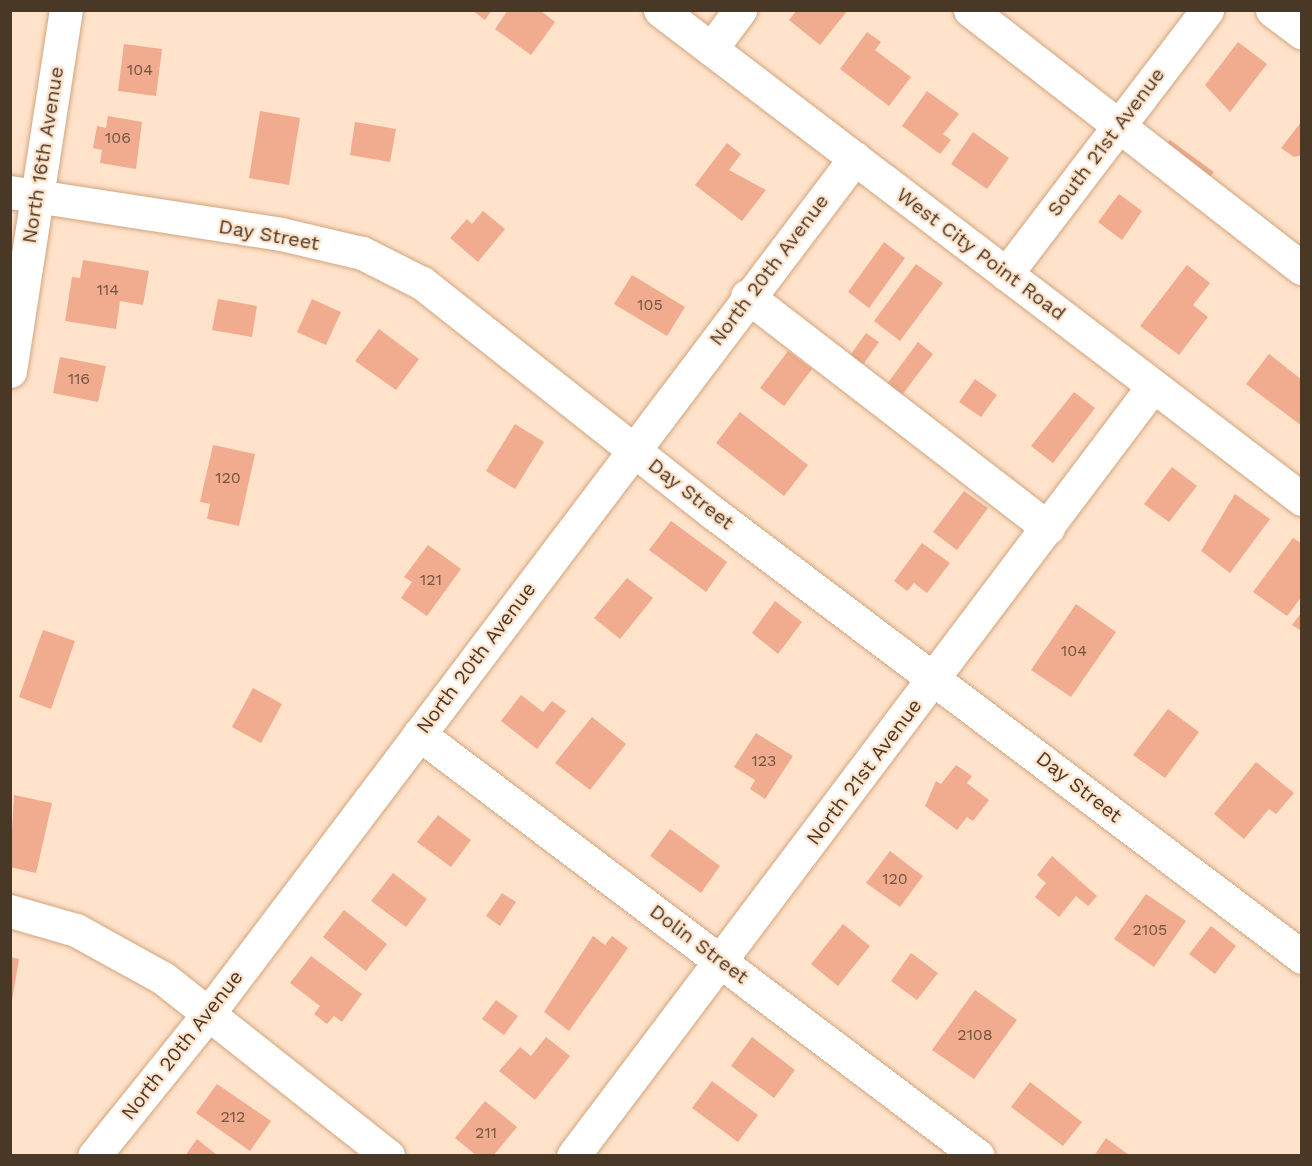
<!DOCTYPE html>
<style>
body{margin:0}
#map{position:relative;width:1312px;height:1166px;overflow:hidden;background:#fee2ca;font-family:"Work Sans",sans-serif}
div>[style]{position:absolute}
.building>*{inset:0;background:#f1ab8f}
.roads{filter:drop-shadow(0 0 2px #d2a57e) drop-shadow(0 0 2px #d2a57e)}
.minor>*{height:33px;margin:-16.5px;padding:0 16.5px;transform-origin:16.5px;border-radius:16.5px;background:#fff}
span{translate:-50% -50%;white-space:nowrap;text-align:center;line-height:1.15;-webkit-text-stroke:4.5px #fee2ca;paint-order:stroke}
.number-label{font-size:16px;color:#745541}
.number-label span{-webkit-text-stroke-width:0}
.street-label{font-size:20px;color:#4a3827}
.frame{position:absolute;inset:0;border:12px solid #4a3827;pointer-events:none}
</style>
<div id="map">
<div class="building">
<i style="clip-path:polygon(472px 10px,492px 10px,485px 20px)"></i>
<i style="clip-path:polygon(508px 10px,540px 10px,555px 22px,531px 55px,495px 29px)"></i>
<i style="clip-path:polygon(797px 10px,848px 10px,820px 45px,789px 20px)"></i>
<i style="clip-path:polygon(867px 32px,881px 42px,875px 50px,911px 77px,889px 106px,840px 69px)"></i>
<i style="clip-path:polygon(1238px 42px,1267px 64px,1230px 112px,1205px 85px)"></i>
<i style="clip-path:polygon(124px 44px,162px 49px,156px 96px,118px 91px)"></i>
<i style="clip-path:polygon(927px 91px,959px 114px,943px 134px,951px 140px,940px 154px,902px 126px)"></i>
<i style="clip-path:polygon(260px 111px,300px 118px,289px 185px,249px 178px)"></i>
<i style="clip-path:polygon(108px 116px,142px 122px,136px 169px,100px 163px,102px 150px,93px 148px,97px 126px,106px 128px)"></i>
<i style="clip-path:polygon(1302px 121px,1302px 155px,1294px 157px,1281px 148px)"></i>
<i style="clip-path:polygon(355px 122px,396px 129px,390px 162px,350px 155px)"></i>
<i style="clip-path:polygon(973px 132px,1009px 158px,987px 189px,951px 164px)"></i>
<i style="clip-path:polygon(1170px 140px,1214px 172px,1205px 184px,1161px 151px)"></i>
<i style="clip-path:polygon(727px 143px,741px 154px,729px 170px,766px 190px,742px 221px,695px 185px)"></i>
<i style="clip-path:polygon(1119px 194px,1142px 211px,1122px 240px,1098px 222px)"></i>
<i style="clip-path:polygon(483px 211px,505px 229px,478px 262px,450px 238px,467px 219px,472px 224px)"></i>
<i style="clip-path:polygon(884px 242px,905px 258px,869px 308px,848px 292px)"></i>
<i style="clip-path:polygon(83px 260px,149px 271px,143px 305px,120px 301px,116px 329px,65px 321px,72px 277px,80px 278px)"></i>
<i style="clip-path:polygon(916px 264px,943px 283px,900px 341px,874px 321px)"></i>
<i style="clip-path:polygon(1187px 265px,1210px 283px,1193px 305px,1208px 317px,1179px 355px,1140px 326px)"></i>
<i style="clip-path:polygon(632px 275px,685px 307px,667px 336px,614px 304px)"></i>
<i style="clip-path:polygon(218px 299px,257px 306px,252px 337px,212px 330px)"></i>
<i style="clip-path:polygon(312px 299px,341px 312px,326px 345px,297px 332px)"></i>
<i style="clip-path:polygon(379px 329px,419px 359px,396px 390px,355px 361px)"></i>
<i style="clip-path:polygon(866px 333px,879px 342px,862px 366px,849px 357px)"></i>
<i style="clip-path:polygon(918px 342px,933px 354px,902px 395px,887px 384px)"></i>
<i style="clip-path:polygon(788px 351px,812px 369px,784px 406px,760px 388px)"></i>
<i style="clip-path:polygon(1269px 354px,1302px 380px,1302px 426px,1246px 384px)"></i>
<i style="clip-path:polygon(60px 357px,106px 366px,98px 402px,53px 393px)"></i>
<i style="clip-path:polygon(975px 379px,997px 395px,981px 417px,959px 402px)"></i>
<i style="clip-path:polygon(1074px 392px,1095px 408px,1053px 463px,1031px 446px)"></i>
<i style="clip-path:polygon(740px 412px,808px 465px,784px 496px,716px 443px)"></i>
<i style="clip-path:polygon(515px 424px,544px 442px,515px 489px,486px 471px)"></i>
<i style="clip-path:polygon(213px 445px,255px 454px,239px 526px,207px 519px,210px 504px,200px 502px)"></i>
<i style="clip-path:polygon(1172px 467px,1197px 486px,1169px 522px,1144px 504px)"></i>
<i style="clip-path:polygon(964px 491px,988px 508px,957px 550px,933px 532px)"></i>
<i style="clip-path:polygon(1235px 494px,1270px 519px,1230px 573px,1201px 551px)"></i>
<i style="clip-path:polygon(671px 521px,727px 562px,706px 592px,649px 550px)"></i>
<i style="clip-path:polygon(1293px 538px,1302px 544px,1302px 596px,1287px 616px,1253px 592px)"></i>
<i style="clip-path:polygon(922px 543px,950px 563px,927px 593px,914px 583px,907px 591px,894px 581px)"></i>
<i style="clip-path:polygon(428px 545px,461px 569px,427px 616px,401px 598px,412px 582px,404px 577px)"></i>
<i style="clip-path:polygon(627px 578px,653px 598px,620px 639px,594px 618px)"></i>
<i style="clip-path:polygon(775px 601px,802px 622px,778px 654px,752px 633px)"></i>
<i style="clip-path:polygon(1076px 604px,1116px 632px,1071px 697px,1031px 670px)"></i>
<i style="clip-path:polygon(1302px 612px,1302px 631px,1292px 625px)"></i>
<i style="clip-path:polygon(43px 630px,75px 641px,51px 709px,19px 697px)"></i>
<i style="clip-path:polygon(253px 688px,282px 704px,261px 743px,232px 727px)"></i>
<i style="clip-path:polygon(521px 695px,543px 712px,552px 701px,566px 711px,537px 749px,501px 721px)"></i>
<i style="clip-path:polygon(1168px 709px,1199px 732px,1165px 778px,1133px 755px)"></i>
<i style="clip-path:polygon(592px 717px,626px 744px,590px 790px,555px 763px)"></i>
<i style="clip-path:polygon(756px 733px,793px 756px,765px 799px,750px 789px,755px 780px,734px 767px)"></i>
<i style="clip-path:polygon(1256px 762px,1294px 793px,1276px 814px,1269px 809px,1244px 839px,1214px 814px)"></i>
<i style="clip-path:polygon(956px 765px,972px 776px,967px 783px,989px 800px,973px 821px,967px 817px,957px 830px,925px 806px,936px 781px,941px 784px)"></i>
<i style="clip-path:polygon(14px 795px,52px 803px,36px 873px,10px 867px)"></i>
<i style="clip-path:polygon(438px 815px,471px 840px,451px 867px,417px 842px)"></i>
<i style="clip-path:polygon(670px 829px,720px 866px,701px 893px,650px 856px)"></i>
<i style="clip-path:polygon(890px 851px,923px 876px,900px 907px,866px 883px)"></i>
<i style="clip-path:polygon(1052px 856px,1097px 896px,1088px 906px,1076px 896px,1059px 917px,1035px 897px,1046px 883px,1037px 875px)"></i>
<i style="clip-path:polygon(393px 873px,427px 899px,406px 927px,371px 901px)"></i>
<i style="clip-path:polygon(502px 893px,516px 902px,500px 926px,486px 916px)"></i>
<i style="clip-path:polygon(1146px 894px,1186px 921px,1154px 967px,1114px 939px)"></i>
<i style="clip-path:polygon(344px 910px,387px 944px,366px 971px,323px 937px)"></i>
<i style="clip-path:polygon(843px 924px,870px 946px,838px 986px,811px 964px)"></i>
<i style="clip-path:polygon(1211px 926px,1236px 946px,1215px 974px,1189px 954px)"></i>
<i style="clip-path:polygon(593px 936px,605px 945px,612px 936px,628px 948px,569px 1031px,544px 1012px)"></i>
<i style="clip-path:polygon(911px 953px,938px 973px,917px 1000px,891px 981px)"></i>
<i style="clip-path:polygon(311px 956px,362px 994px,342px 1022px,334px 1016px,327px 1024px,314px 1014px,320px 1006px,290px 983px)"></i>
<i style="clip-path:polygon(10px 957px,19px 959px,12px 1000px,10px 999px)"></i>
<i style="clip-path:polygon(975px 990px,1017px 1020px,974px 1079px,932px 1050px)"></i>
<i style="clip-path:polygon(496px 1000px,518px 1016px,504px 1035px,482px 1019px)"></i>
<i style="clip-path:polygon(546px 1037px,570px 1056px,535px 1100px,499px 1071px,520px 1047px,531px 1056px)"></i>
<i style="clip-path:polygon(752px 1037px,795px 1070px,774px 1098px,731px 1066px)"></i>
<i style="clip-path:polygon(712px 1081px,758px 1115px,738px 1142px,692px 1108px)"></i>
<i style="clip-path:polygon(1030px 1082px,1082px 1122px,1063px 1146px,1011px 1107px)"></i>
<i style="clip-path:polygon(217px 1084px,271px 1121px,250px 1151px,196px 1113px)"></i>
<i style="clip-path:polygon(485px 1101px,517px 1127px,493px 1156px,477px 1156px,455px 1138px)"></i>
<i style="clip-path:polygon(1106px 1138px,1130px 1156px,1094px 1156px)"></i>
<i style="clip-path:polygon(197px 1139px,218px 1156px,185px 1156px)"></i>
</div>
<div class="roads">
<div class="minor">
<i style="left:660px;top:10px;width:807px;rotate:37.3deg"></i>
<i style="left:970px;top:10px;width:420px;rotate:37.9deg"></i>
<i style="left:1272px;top:10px;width:38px;rotate:37deg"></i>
<i style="left:711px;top:49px;width:49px;rotate:-53.4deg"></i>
<i style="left:10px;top:192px;width:274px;rotate:8.8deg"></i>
<i style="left:281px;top:234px;width:83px;rotate:13.2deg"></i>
<i style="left:362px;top:253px;width:67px;rotate:26.6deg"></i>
<i style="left:422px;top:283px;width:370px;rotate:38.3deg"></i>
<i style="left:712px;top:512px;width:739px;rotate:37.02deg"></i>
<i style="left:1006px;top:274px;width:332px;rotate:-52.7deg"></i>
<i style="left:747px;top:296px;width:380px;rotate:37.6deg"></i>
<i style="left:10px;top:371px;width:365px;rotate:-81.2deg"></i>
<i style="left:419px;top:734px;width:700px;rotate:37.05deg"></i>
<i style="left:10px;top:911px;width:69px;rotate:16.1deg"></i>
<i style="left:76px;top:930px;width:99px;rotate:28.9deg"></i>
<i style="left:163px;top:978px;width:287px;rotate:38.3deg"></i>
<i style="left:94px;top:1156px;width:182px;rotate:-51.2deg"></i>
<i style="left:208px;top:1014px;width:1073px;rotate:-52.92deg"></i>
<i style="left:573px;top:1156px;width:964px;rotate:-53.01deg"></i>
</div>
</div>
<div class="number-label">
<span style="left:140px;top:70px">104</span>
<span style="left:118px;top:138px">106</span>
<span style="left:108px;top:290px">114</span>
<span style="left:650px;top:305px">105</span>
<span style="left:79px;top:379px">116</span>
<span style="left:228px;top:478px">120</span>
<span style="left:431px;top:580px">121</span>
<span style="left:1074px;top:651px">104</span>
<span style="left:764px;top:761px">123</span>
<span style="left:895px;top:879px">120</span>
<span style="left:1150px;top:930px">2105</span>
<span style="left:975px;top:1035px">2108</span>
<span style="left:233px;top:1117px">212</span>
<span style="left:486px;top:1133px">211</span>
</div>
<div class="street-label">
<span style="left:1106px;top:142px;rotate:-53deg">South 21st Avenue</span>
<span style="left:43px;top:155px;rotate:-81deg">North 16th Avenue</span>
<span style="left:269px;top:235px;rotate:10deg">Day Street</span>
<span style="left:981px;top:254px;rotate:37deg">West City Point Road</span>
<span style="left:769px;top:270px;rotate:-53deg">North 20th Avenue</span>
<span style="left:691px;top:494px;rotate:38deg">Day Street</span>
<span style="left:476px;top:658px;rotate:-53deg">North 20th Avenue</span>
<span style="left:864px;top:772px;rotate:-53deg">North 21st Avenue</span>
<span style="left:1079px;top:787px;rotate:38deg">Day Street</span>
<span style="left:699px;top:944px;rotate:37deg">Dolin Street</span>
<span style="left:182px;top:1045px;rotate:-52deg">North 20th Avenue</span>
</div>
<div class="frame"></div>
</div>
